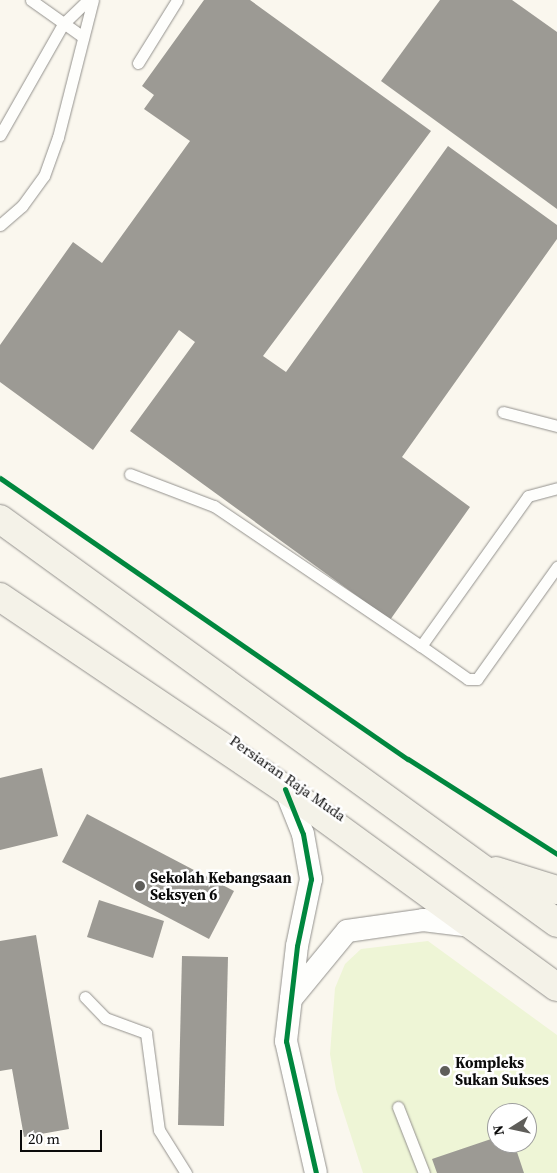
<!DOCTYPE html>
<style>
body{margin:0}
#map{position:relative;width:557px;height:1173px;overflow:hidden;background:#faf7ee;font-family:"Source Serif 4",serif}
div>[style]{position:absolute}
.pitch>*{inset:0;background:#eef5d6}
.building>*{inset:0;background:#9c9a94}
.roads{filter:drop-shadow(0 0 1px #93918d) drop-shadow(0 0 1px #93918d)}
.lane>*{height:11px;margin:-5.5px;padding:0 5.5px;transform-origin:5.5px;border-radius:5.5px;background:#fefefc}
.street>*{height:22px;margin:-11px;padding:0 11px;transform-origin:11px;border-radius:11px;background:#fefefc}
.secondary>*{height:28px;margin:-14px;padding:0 14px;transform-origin:14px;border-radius:14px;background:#f4f2e8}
.cycleway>*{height:5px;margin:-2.5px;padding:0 2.5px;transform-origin:2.5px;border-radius:2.5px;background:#00873e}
.dots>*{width:14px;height:14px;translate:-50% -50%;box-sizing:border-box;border:2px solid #fff;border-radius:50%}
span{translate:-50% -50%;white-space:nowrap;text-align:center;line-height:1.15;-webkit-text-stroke:5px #fff;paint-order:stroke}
.street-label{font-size:15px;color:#0b0b0b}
.poi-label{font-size:15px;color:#0b0b0b;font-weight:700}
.left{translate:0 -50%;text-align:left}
.north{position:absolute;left:487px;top:1103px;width:50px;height:50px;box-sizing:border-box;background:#fff;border:1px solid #9d9d9d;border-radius:50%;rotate:260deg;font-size:14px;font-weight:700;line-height:20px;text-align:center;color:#0b0b0b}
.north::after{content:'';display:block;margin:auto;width:18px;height:22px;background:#5f5e5a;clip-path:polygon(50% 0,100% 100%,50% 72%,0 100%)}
.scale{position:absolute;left:20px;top:1130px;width:82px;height:22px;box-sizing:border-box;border:2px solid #0b0b0b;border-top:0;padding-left:6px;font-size:15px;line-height:18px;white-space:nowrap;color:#0b0b0b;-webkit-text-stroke:4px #fff;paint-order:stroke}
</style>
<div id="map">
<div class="pitch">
<i style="clip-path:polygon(evenodd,428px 941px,557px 1035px,557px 1173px,363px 1173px,336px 1089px,330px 1054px,335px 988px,345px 964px,361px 949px,428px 941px,497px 1113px,527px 1113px,527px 1143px,497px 1143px,497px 1113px)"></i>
</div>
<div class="building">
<i style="clip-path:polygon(204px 0,250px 0,431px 131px,263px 356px,286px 372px,448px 146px,557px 225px,557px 239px,402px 457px,470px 507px,390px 620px,130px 431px,195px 342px,179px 330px,93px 450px,0 382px,0 345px,73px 242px,102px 263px,190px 141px,144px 109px,154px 95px,142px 86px)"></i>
<i style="clip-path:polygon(440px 0,512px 0,557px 32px,557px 209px,381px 81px)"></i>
<i style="clip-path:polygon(42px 768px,58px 836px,0 850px,0 778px)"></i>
<i style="clip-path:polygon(87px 814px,234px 891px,209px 939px,62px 862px)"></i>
<i style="clip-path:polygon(99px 900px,164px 921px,153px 958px,87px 937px)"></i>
<i style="clip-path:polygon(36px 935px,69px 1129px,24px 1137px,12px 1069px,0 1071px,0 941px)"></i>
<i style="clip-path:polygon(182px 956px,228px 957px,224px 1126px,178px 1125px)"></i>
<i style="clip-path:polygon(497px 1137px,497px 1143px,514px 1143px,524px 1173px,437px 1173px,432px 1159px)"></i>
</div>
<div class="roads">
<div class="lane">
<i style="left:31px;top:0;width:64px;rotate:35.4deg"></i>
<i style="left:138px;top:63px;width:74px;rotate:-58.2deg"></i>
<i style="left:0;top:135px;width:128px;rotate:-60.4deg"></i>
<i style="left:63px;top:24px;width:35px;rotate:-44deg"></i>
<i style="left:0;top:225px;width:29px;rotate:-41deg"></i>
<i style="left:22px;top:206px;width:37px;rotate:-54deg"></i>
<i style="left:44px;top:176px;width:41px;rotate:-70.3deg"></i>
<i style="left:58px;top:137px;width:141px;rotate:-75.7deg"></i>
<i style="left:503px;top:412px;width:56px;rotate:14.5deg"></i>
<i style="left:130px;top:474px;width:90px;rotate:20.9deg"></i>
<i style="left:214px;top:506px;width:250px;rotate:34.1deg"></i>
<i style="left:421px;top:646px;width:184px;rotate:-54.5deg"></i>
<i style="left:528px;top:496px;width:30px;rotate:-15deg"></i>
<i style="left:421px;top:646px;width:57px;rotate:35.1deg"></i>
<i style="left:468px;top:679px;width:9px"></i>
<i style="left:477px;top:679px;width:138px;rotate:-54.5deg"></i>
<i style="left:85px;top:997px;width:29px;rotate:46deg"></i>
<i style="left:105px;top:1018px;width:44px;rotate:20.1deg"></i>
<i style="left:146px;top:1033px;width:98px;rotate:82.4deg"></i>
<i style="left:159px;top:1130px;width:51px;rotate:57.9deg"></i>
<i style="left:398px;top:1107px;width:71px;rotate:68.5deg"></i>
</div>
<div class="street">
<i style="left:285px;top:789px;width:48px;rotate:68.2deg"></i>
<i style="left:303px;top:834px;width:46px;rotate:79.9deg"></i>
<i style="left:311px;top:879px;width:68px;rotate:101.8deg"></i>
<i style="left:297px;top:946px;width:96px;rotate:96.6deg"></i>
<i style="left:286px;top:1041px;width:135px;rotate:77.2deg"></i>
<i style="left:291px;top:999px;width:88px;rotate:-50.5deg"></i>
<i style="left:347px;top:931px;width:77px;rotate:-8.2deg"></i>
<i style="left:423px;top:920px;width:49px;rotate:7deg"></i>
</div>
<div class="secondary">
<i style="left:0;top:519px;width:688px;rotate:35.95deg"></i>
<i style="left:0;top:597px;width:344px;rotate:34deg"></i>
<i style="left:285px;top:789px;width:336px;rotate:36.1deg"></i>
<i style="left:496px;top:871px;width:64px;rotate:17.3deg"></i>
</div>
</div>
<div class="cycleway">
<i style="left:0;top:478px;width:495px;rotate:34.6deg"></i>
<i style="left:408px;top:759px;width:177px;rotate:32.5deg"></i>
<i style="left:285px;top:789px;width:48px;rotate:68.2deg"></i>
<i style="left:303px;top:834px;width:46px;rotate:79.9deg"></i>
<i style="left:311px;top:879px;width:68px;rotate:101.8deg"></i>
<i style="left:297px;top:946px;width:96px;rotate:96.6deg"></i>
<i style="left:286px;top:1041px;width:135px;rotate:77.2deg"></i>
</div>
<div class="dots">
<i style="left:140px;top:886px;background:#5f5e5a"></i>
<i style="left:445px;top:1071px;background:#5f5e5a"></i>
</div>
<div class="street-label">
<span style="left:288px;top:778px;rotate:35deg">Persiaran Raja Muda</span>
</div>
<div class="poi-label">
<span class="left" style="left:150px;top:886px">Sekolah Kebangsaan<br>Seksyen 6</span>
<span class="left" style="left:455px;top:1071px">Kompleks<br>Sukan Sukses</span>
</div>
<div class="north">N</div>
<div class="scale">20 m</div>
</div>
